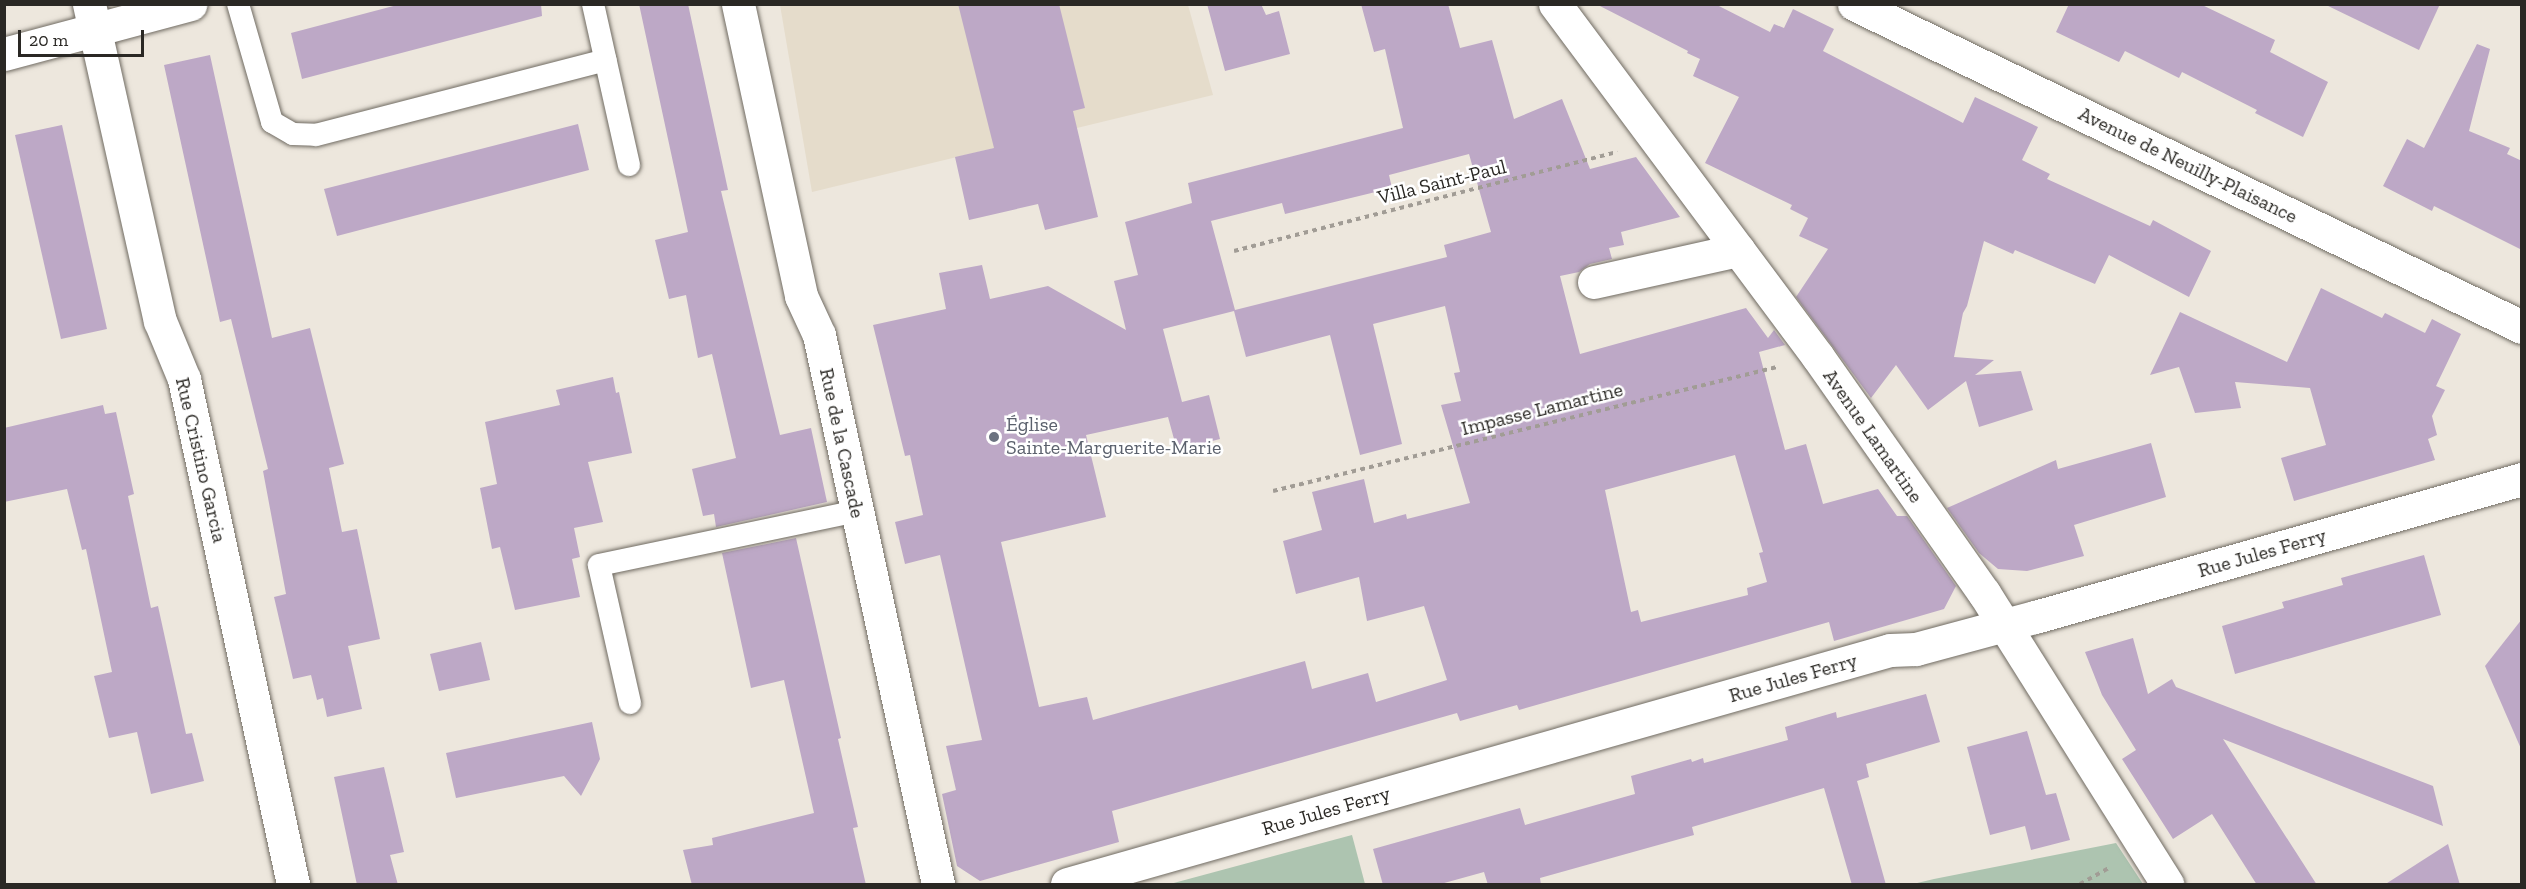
<!DOCTYPE html>
<meta charset="utf-8">
<style>
body{margin:0}
#map{position:relative;width:2526px;height:889px;overflow:hidden;background:#ede7dd;font-family:"Zilla Slab",serif}
div>[style]{position:absolute}
.built>*{inset:0;background:#e5dccb}
.green>*{inset:0;background:#adc4b0}
.building>*{inset:0;background:#bda8c6}
.path>*{height:4px;margin-top:-2px;transform-origin:0;background:repeating-linear-gradient(90deg,#a19c95 0 4.5px,transparent 0 9px)}
.roads{filter:drop-shadow(0 0 2px #706b62) drop-shadow(0 0 2px #706b62)}
.service>*{height:22px;margin:-11px;padding:0 11px;transform-origin:11px;border-radius:11px;background:#fff}
.minor>*{height:33px;margin:-16.5px;padding:0 16.5px;transform-origin:16.5px;border-radius:16.5px;background:#fff}
.dots>*{width:16px;height:16px;translate:-50% -50%;box-sizing:border-box;border:3px solid #fff;border-radius:50%}
span{translate:-50% -50%;white-space:nowrap;text-align:center;line-height:1.15;-webkit-text-stroke:5px #fff;paint-order:stroke}
.street-label{font-size:20px;color:#2a2824}
.worship-label{font-size:20px;color:#5b616d}
.left{translate:0 -50%;text-align:left}
.frame{position:absolute;inset:0;border:6px solid #2a2824;pointer-events:none}
.scale{position:absolute;left:18px;top:30px;width:126px;height:27px;box-sizing:border-box;border:3px solid #2a2824;border-top:0;padding-left:8px;font-size:18px;line-height:21px;white-space:nowrap;color:#2a2824;-webkit-text-stroke:4px #fff;paint-order:stroke}
</style>
<div id="map">
<div class="built">
<i style="clip-path:polygon(780px 5px,1188px 5px,1213px 95px,812px 192px)"></i>
</div>
<div class="green">
<i style="clip-path:polygon(1352px 835px,1365px 884px,1170px 884px)"></i>
<i style="clip-path:polygon(2116px 843px,2143px 884px,1913px 884px,1934px 879px)"></i>
</div>
<div class="building">
<i style="clip-path:polygon(401px 4px,541px 4px,542px 16px,302px 79px,291px 33px)"></i>
<i style="clip-path:polygon(639px 4px,688px 4px,728px 190px,721px 191px,780px 435px,811px 428px,827px 502px,716px 527px,714px 514px,703px 516px,692px 469px,736px 458px,712px 354px,698px 358px,686px 295px,669px 299px,655px 240px,688px 232px)"></i>
<i style="clip-path:polygon(958px 4px,1059px 4px,1085px 108px,1073px 111px,1098px 217px,1045px 230px,1038px 204px,969px 220px,955px 157px,994px 148px)"></i>
<i style="clip-path:polygon(1207px 4px,1261px 4px,1266px 15px,1279px 11px,1290px 54px,1225px 71px)"></i>
<i style="clip-path:polygon(evenodd,1361px 4px,1448px 4px,1460px 48px,1492px 40px,1514px 119px,1562px 99px,1590px 169px,1636px 157px,1680px 217px,1621px 232px,1624px 245px,1609px 248px,1612px 259px,1590px 264px,1579px 272px,1560px 276px,1580px 354px,1746px 308px,1768px 338px,1774px 330px,1785px 345px,1759px 352px,1785px 450px,1806px 444px,1823px 504px,1878px 489px,1897px 516px,1907px 516px,1956px 586px,1944px 609px,1834px 641px,1829px 622px,1519px 710px,1517px 705px,1460px 721px,1457px 713px,1112px 811px,1119px 842px,980px 881px,957px 866px,942px 794px,956px 790px,946px 746px,982px 740px,940px 555px,905px 564px,895px 522px,923px 515px,910px 455px,905px 456px,873px 325px,946px 309px,939px 273px,982px 265px,990px 299px,1048px 286px,1126px 330px,1114px 281px,1138px 275px,1125px 222px,1192px 203px,1188px 183px,1403px 128px,1385px 49px,1374px 52px,1361px 4px,1469px 154px,1491px 232px,1444px 245px,1447px 257px,1235px 310px,1211px 221px,1282px 203px,1285px 214px,1392px 188px,1389px 175px,1469px 154px,1361px 4px,1445px 306px,1460px 372px,1454px 373px,1461px 401px,1441px 405px,1470px 503px,1407px 519px,1406px 514px,1374px 523px,1364px 479px,1312px 492px,1322px 530px,1283px 541px,1296px 594px,1359px 577px,1367px 621px,1424px 606px,1447px 680px,1376px 702px,1368px 673px,1312px 689px,1305px 661px,1093px 720px,1087px 697px,1039px 707px,1001px 542px,1106px 517px,1086px 435px,1168px 417px,1177px 450px,1220px 439px,1209px 395px,1182px 402px,1163px 329px,1234px 311px,1246px 357px,1330px 335px,1360px 455px,1402px 444px,1373px 324px,1445px 306px,1361px 4px,1735px 455px,1763px 552px,1759px 553px,1767px 582px,1747px 588px,1748px 595px,1641px 622px,1638px 610px,1631px 612px,1605px 490px,1735px 455px)"></i>
<i style="clip-path:polygon(1596px 4px,1715px 4px,1770px 32px,1774px 24px,1784px 28px,1793px 9px,1834px 29px,1823px 51px,1963px 123px,1975px 97px,2038px 127px,2022px 160px,2050px 174px,2047px 179px,2150px 226px,2153px 220px,2211px 251px,2189px 297px,2109px 255px,2095px 284px,2015px 250px,2013px 254px,1984px 241px,1967px 306px,1963px 313px,1954px 357px,1994px 360px,1975px 375px,2021px 371px,2033px 410px,1979px 427px,1966px 381px,1928px 410px,1896px 365px,1871px 398px,1796px 297px,1828px 249px,1799px 236px,1808px 218px,1790px 209px,1792px 205px,1705px 163px,1739px 97px,1693px 76px,1700px 59px,1687px 53px,1688px 51px)"></i>
<i style="clip-path:polygon(2069px 4px,2200px 4px,2275px 40px,2270px 52px,2328px 82px,2303px 137px,2255px 113px,2257px 110px,2182px 72px,2179px 78px,2125px 51px,2119px 62px,2056px 32px)"></i>
<i style="clip-path:polygon(2324px 4px,2440px 4px,2419px 50px)"></i>
<i style="clip-path:polygon(2477px 44px,2490px 49px,2469px 131px,2510px 148px,2507px 154px,2522px 161px,2522px 250px,2434px 206px,2432px 211px,2383px 186px,2407px 139px,2424px 148px)"></i>
<i style="clip-path:polygon(210px 55px,272px 338px,310px 328px,344px 464px,329px 468px,342px 532px,357px 529px,380px 639px,348px 646px,362px 709px,327px 717px,323px 698px,317px 700px,311px 675px,293px 679px,274px 597px,286px 594px,263px 471px,268px 469px,231px 319px,220px 322px,164px 65px)"></i>
<i style="clip-path:polygon(578px 124px,589px 170px,337px 236px,324px 189px)"></i>
<i style="clip-path:polygon(62px 125px,107px 329px,61px 339px,15px 135px)"></i>
<i style="clip-path:polygon(2321px 288px,2382px 318px,2385px 313px,2425px 333px,2432px 319px,2461px 334px,2436px 386px,2445px 390px,2432px 416px,2437px 435px,2428px 439px,2435px 460px,2294px 501px,2281px 458px,2326px 445px,2310px 388px,2235px 382px,2241px 408px,2195px 413px,2179px 367px,2150px 375px,2180px 312px,2287px 362px)"></i>
<i style="clip-path:polygon(613px 377px,616px 393px,619px 392px,632px 453px,588px 462px,603px 522px,574px 528px,580px 557px,572px 559px,580px 597px,515px 610px,500px 547px,492px 549px,480px 488px,497px 484px,485px 422px,560px 405px,556px 390px)"></i>
<i style="clip-path:polygon(103px 405px,105px 414px,116px 412px,134px 494px,128px 496px,151px 608px,158px 606px,186px 734px,192px 733px,204px 781px,151px 794px,137px 732px,109px 738px,94px 676px,112px 672px,86px 549px,82px 550px,67px 489px,4px 502px,4px 428px)"></i>
<i style="clip-path:polygon(2151px 443px,2166px 497px,2074px 525px,2084px 556px,2027px 571px,1998px 569px,1979px 553px,1947px 508px,2056px 460px,2058px 469px)"></i>
<i style="clip-path:polygon(796px 538px,841px 738px,838px 739px,858px 827px,853px 828px,866px 885px,692px 885px,683px 850px,713px 845px,712px 838px,814px 813px,784px 680px,751px 688px,722px 553px)"></i>
<i style="clip-path:polygon(2424px 555px,2441px 615px,2235px 674px,2222px 626px,2284px 608px,2282px 602px,2343px 585px,2341px 578px)"></i>
<i style="clip-path:polygon(2522px 619px,2522px 751px,2485px 666px)"></i>
<i style="clip-path:polygon(2133px 638px,2148px 694px,2172px 679px,2176px 687px,2433px 786px,2443px 826px,2223px 739px,2317px 885px,2257px 885px,2212px 814px,2173px 839px,2122px 759px,2136px 750px,2102px 695px,2085px 652px)"></i>
<i style="clip-path:polygon(481px 642px,490px 680px,439px 691px,430px 654px)"></i>
<i style="clip-path:polygon(1926px 694px,1940px 742px,1866px 764px,1869px 777px,1857px 781px,1886px 885px,1852px 885px,1824px 788px,1692px 827px,1694px 835px,1540px 878px,1541px 885px,1488px 885px,1484px 872px,1437px 885px,1383px 885px,1373px 849px,1520px 808px,1525px 825px,1635px 794px,1631px 776px,1691px 759px,1692px 762px,1703px 758px,1704px 763px,1788px 740px,1785px 727px,1836px 712px,1837px 718px)"></i>
<i style="clip-path:polygon(592px 722px,600px 759px,581px 796px,564px 776px,456px 798px,446px 753px)"></i>
<i style="clip-path:polygon(2027px 731px,2046px 795px,2056px 793px,2070px 840px,2031px 850px,2025px 826px,1990px 835px,1967px 747px)"></i>
<i style="clip-path:polygon(384px 767px,404px 852px,390px 855px,398px 885px,357px 885px,334px 777px)"></i>
<i style="clip-path:polygon(2448px 844px,2460px 885px,2384px 885px)"></i>
</div>
<div class="path">
<i style="left:1234px;top:251px;width:396px;rotate:-14.5deg"></i>
<i style="left:1273px;top:491px;width:519px;rotate:-13.82deg"></i>
<i style="left:2080px;top:884px;width:35px;rotate:-29deg"></i>
</div>
<div class="roads">
<div class="service">
<i style="left:238px;top:4px;width:123px;rotate:73.9deg"></i>
<i style="left:272px;top:122px;width:24px;rotate:30deg"></i>
<i style="left:293px;top:134px;width:23px;rotate:2deg"></i>
<i style="left:316px;top:135px;width:299px;rotate:-14.5deg"></i>
<i style="left:593px;top:4px;width:165px;rotate:77.4deg"></i>
<i style="left:630px;top:703px;width:141px;rotate:-102.7deg"></i>
<i style="left:599px;top:565px;width:264px;rotate:-11.8deg"></i>
</div>
<div class="minor">
<i style="left:89px;top:4px;width:325px;rotate:77.4deg"></i>
<i style="left:160px;top:321px;width:63px;rotate:67.5deg"></i>
<i style="left:184px;top:379px;width:517px;rotate:77.82deg"></i>
<i style="left:738px;top:4px;width:299px;rotate:77.8deg"></i>
<i style="left:801px;top:296px;width:43px;rotate:65.2deg"></i>
<i style="left:819px;top:335px;width:562px;rotate:77.77deg"></i>
<i style="left:1555px;top:4px;width:440px;rotate:53.3deg"></i>
<i style="left:1818px;top:357px;width:289px;rotate:54.9deg"></i>
<i style="left:1984px;top:593px;width:344px;rotate:57.8deg"></i>
<i style="left:1854px;top:4px;width:742px;rotate:25.81deg"></i>
<i style="left:4px;top:54px;width:193px;rotate:-15deg"></i>
<i style="left:1594px;top:282px;width:148px;rotate:-12.5deg"></i>
<i style="left:1067px;top:884px;width:856px;rotate:-15.87deg"></i>
<i style="left:1890px;top:650px;width:26px;rotate:-2deg"></i>
<i style="left:1916px;top:649px;width:123px;rotate:-15.1deg"></i>
<i style="left:2035px;top:617px;width:506px;rotate:-15.82deg"></i>
</div>
</div>
<div class="dots">
<i style="left:994px;top:437px;background:#6b7280"></i>
</div>
<div class="street-label">
<span style="left:2188px;top:165px;rotate:26deg">Avenue de Neuilly-Plaisance</span>
<span style="left:1442px;top:182px;rotate:-14deg">Villa Saint-Paul</span>
<span style="left:1542px;top:409px;rotate:-14deg">Impasse Lamartine</span>
<span style="left:1873px;top:436px;rotate:55deg">Avenue Lamartine</span>
<span style="left:842px;top:443px;rotate:78deg">Rue de la Cascade</span>
<span style="left:201px;top:460px;rotate:77deg">Rue Cristino Garcia</span>
<span style="left:2262px;top:553px;rotate:-16deg">Rue Jules Ferry</span>
<span style="left:1793px;top:678px;rotate:-16deg">Rue Jules Ferry</span>
<span style="left:1326px;top:811px;rotate:-16deg">Rue Jules Ferry</span>
</div>
<div class="worship-label">
<span class="left" style="left:1006px;top:436px">Église<br>Sainte-Marguerite-Marie</span>
</div>
<div class="frame"></div>
<div class="scale">20 m</div>
</div>
